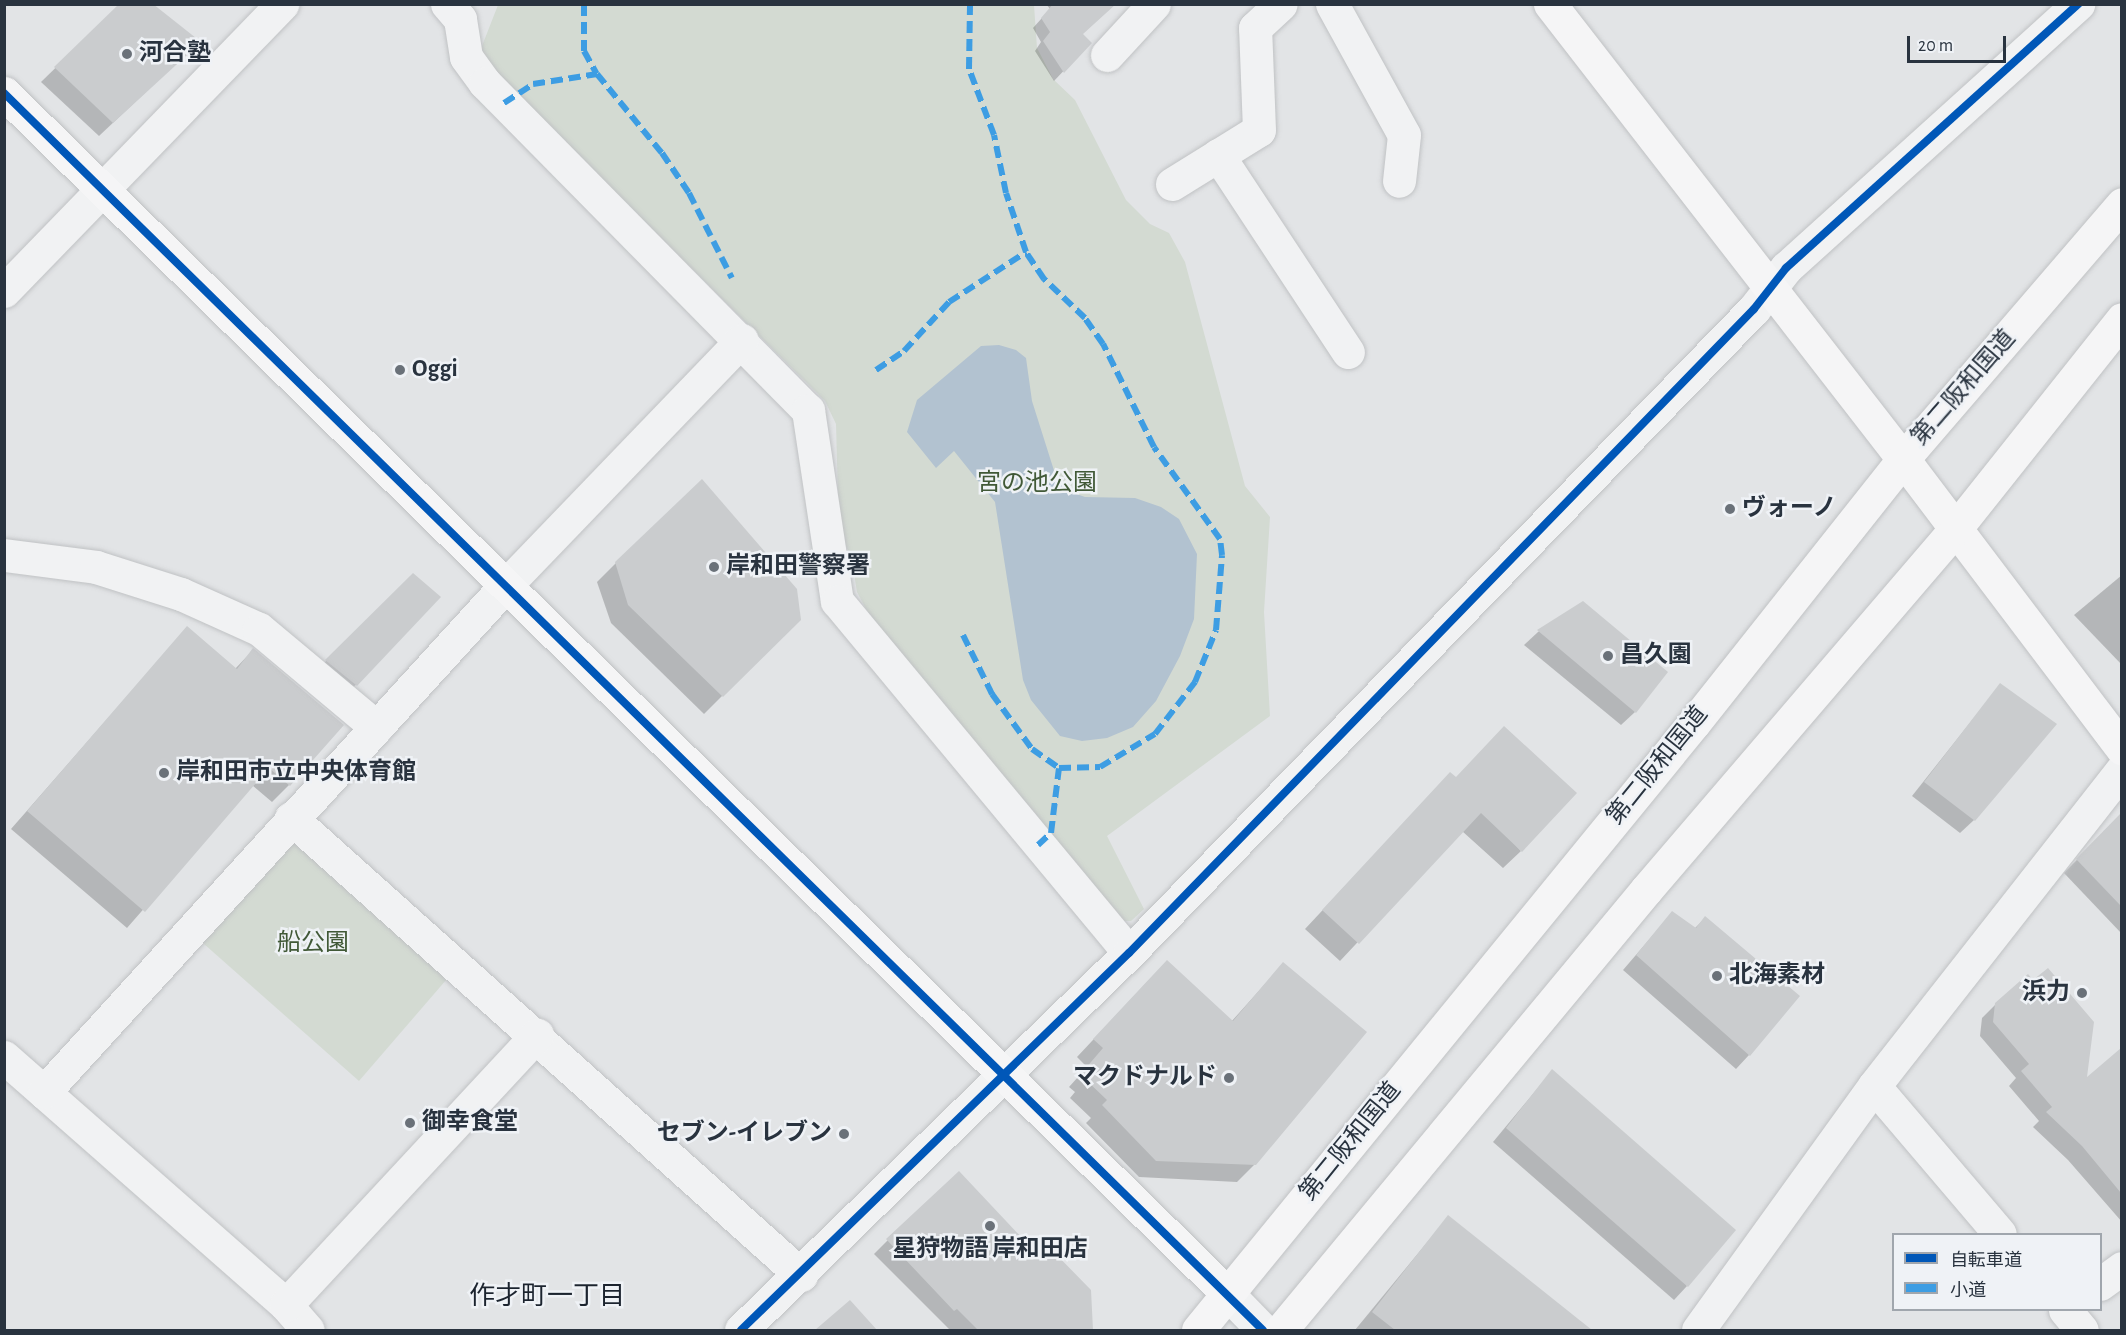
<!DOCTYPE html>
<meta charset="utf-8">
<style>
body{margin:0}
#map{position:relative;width:2126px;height:1335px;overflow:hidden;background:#e2e4e6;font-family:"Alegreya Sans","Noto Sans JP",sans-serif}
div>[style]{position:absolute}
.green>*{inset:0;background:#d3dad2}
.water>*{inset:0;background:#b2c2d0}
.shadow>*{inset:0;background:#0003}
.building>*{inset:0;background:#caccce}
.roads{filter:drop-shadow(0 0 2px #c0c2c4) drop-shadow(0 0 2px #c0c2c4)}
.street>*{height:33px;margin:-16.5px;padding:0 16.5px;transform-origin:16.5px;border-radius:16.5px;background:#f1f2f3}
.secondary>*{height:33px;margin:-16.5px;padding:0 16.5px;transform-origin:16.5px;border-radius:16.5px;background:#f5f5f6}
.highway>*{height:33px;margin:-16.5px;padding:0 16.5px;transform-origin:16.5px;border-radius:16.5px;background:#f5f5f6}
.quiet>*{height:6px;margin-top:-3px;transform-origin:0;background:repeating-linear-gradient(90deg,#3d9de3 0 12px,transparent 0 18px)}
.cycleway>*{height:8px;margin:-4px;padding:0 4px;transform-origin:4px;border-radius:4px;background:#0057b8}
.dots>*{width:16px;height:16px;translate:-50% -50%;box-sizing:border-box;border:3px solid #eff2f6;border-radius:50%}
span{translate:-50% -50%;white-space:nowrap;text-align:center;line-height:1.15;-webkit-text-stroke:5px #eff2f6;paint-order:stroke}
.poi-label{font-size:24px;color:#29333f;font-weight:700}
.left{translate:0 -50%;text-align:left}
.right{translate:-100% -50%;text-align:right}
.street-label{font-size:24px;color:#29333f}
.park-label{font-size:24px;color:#415937}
.neighbourhood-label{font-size:26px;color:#1c242f}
.frame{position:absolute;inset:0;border:6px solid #29333f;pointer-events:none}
.legend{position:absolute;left:1892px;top:1233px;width:210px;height:78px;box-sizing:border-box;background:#eff2f6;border:2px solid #a0a6ad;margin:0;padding:8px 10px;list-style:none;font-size:18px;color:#29333f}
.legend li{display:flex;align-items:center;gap:12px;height:30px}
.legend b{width:30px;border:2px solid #a0a6ad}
.scale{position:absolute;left:1907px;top:36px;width:99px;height:27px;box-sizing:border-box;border:3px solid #29333f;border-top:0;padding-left:8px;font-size:18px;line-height:21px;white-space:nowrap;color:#29333f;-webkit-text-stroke:4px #eff2f6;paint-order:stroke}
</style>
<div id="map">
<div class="green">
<i style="clip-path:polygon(498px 5px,1034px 5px,1037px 48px,1053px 79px,1075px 100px,1126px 200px,1150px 224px,1169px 233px,1185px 262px,1245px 486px,1270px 517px,1264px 612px,1270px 716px,1107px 836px,1144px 909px,1131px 921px,1122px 921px,874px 624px,857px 592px,851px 555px,839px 534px,836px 424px,825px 401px,501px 79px,480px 51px)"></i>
<i style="clip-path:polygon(292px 830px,453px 972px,359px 1081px,195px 936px)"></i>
</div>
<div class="water">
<i style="clip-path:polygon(999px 345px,1016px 350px,1026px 358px,1032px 401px,1057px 480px,1071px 492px,1085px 497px,1135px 498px,1161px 507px,1179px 519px,1197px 554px,1194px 619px,1180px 656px,1156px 701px,1133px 727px,1107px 738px,1082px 741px,1060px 736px,1031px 700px,1023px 680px,995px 502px,954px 451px,936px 468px,907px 432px,917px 400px,981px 346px)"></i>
</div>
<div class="shadow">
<i style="clip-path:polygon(121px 4px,185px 55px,99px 136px,41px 82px)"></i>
<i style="clip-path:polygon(1046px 4px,1115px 4px,1081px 35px,1090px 43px,1054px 81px,1035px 51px,1041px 42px,1033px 28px,1050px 9px)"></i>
<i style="clip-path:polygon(616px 563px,799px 619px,704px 714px,611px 623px,597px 582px)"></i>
<i style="clip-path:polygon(413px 575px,439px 597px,347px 694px,317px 670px)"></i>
<i style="clip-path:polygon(2122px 575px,2122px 665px,2074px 615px)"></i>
<i style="clip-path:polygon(1583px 603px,1635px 712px,1621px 725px,1524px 645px,1538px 632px)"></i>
<i style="clip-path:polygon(187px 628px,235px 669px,253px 650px,289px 785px,272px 802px,252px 785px,127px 928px,11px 829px)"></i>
<i style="clip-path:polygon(2000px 685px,1974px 820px,1960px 833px,1912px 796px)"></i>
<i style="clip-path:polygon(1455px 779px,1521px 851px,1503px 868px,1462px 831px,1340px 961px,1305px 929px,1433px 792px)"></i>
<i style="clip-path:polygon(2118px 818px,2122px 822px,2122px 934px,2064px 873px)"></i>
<i style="clip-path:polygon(1672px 913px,1694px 929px,1705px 918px,1749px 1055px,1736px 1069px,1623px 970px)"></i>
<i style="clip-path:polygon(1283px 964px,1255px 1164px,1237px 1182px,1139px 1177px,1086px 1123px,1091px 1118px,1070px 1098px,1075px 1092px,1069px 1087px,1087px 1067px,1077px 1057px,1150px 979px,1231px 1022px)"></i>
<i style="clip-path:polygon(1996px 1004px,2085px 1081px,2122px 1050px,2122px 1222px,2068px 1160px,2033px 1127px,2039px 1121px,2009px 1086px,2016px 1078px,1980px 1036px,1982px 1018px)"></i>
<i style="clip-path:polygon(1552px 1071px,1687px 1286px,1674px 1300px,1493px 1142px)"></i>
<i style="clip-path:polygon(1448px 1217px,1590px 1330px,1355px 1330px)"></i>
<i style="clip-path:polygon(888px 1240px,1040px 1259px,1090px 1291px,1091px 1330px,950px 1330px,874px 1254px)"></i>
<i style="clip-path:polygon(850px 1302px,875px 1330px,818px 1330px)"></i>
</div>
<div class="building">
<i style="clip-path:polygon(119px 4px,153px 4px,201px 42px,113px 123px,54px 67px)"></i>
<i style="clip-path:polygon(1053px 4px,1116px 4px,1083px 34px,1092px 43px,1064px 73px,1043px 41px,1050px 32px,1041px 18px)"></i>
<i style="clip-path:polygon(702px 479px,797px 589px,801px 620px,723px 697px,628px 605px,615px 562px)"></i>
<i style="clip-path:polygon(413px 573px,441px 597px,357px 686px,325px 660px)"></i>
<i style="clip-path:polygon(1583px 601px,1668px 672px,1636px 713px,1537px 630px)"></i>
<i style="clip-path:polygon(187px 626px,237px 669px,253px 648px,344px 725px,290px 786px,269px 768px,145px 912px,27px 811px)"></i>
<i style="clip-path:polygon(2000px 683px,2057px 724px,1975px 821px,1924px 782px)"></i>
<i style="clip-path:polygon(1504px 726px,1577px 793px,1522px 852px,1481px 813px,1359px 944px,1322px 910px,1450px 772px,1456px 777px)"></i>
<i style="clip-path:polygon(2121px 813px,2121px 906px,2076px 859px)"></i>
<i style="clip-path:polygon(1672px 911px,1696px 928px,1705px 916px,1800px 996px,1750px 1056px,1636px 955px)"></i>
<i style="clip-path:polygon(1167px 960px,1233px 1021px,1283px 962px,1367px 1032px,1256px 1165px,1156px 1161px,1102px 1105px,1107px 1100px,1086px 1080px,1091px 1074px,1085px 1069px,1103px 1048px,1093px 1039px)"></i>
<i style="clip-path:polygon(2048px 968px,2094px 1022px,2087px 1077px,2121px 1048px,2121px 1193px,2082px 1146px,2046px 1112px,2052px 1107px,2021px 1071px,2029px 1064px,1993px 1022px,1995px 1003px,2028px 974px,2033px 980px)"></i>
<i style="clip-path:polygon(1552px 1069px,1736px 1230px,1688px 1287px,1506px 1128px)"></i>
<i style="clip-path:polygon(959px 1171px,1040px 1257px,1050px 1248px,1091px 1290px,1093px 1330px,978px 1330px,957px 1309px,954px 1311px,886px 1239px)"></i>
<i style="clip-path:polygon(1448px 1215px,1592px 1330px,1395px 1330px,1372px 1312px)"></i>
<i style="clip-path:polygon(850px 1300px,877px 1330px,815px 1330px)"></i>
</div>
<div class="roads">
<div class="street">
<i style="left:447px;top:4px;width:20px;rotate:49deg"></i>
<i style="left:460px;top:19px;width:38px;rotate:81deg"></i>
<i style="left:466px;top:57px;width:32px;rotate:54deg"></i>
<i style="left:485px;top:83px;width:460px;rotate:45.4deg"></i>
<i style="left:808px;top:410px;width:193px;rotate:81.4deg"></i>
<i style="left:837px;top:601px;width:457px;rotate:50.3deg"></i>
<i style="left:1332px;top:4px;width:149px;rotate:61.2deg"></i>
<i style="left:1404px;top:135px;width:46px;rotate:96.2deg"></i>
<i style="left:1107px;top:55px;width:69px;rotate:-47.3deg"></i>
<i style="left:1218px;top:155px;width:236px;rotate:56.6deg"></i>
<i style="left:1172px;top:184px;width:102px;rotate:-31.8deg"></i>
<i style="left:1259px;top:130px;width:102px;rotate:-92.2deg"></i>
<i style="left:1255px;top:28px;width:35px;rotate:-43deg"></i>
<i style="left:4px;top:291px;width:400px;rotate:-45.9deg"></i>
<i style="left:4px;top:555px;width:93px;rotate:7.4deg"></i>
<i style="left:96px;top:567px;width:89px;rotate:17.6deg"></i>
<i style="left:181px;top:594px;width:85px;rotate:24.2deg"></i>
<i style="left:259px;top:629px;width:153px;rotate:39.9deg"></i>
<i style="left:291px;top:818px;width:685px;rotate:41.86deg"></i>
<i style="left:4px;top:1057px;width:376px;rotate:41.3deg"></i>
<i style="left:286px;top:1305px;width:33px;rotate:49deg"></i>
<i style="left:1874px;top:1086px;width:194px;rotate:49.6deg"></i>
<i style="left:44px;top:1092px;width:686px;rotate:-47.66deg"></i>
<i style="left:506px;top:585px;width:340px;rotate:-46.1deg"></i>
<i style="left:2100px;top:1284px;width:27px;rotate:-36deg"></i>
<i style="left:1227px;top:1293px;width:52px;rotate:45.8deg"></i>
<i style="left:286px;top:1305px;width:369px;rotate:-47.1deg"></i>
<i style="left:2065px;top:1310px;width:26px;rotate:50deg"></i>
<i style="left:741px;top:1330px;width:541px;rotate:-44.18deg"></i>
<i style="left:1129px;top:953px;width:897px;rotate:-45.86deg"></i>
<i style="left:1754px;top:309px;width:52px;rotate:-52deg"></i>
<i style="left:1786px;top:268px;width:394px;rotate:-42.1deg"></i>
<i style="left:1698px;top:1330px;width:301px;rotate:-54.2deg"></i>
<i style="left:1874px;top:1086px;width:402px;rotate:-51.9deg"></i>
</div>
<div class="secondary">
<i style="left:1550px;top:4px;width:576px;rotate:52.19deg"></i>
<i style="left:1903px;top:459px;width:363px;rotate:52.9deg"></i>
<i style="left:4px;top:93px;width:1713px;rotate:44.46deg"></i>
</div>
<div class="highway">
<i style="left:1198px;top:1330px;width:784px;rotate:-50.75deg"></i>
<i style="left:1694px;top:723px;width:337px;rotate:-51.6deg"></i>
<i style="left:1903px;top:459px;width:336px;rotate:-49.3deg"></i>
<i style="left:1281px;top:1330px;width:572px;rotate:-50.32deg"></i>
<i style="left:1646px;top:890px;width:477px;rotate:-49.4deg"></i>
<i style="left:1956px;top:528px;width:267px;rotate:-51.5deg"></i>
</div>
</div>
<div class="quiet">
<i style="left:584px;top:4px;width:47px;rotate:90deg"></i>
<i style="left:584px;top:51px;width:26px;rotate:61deg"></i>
<i style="left:597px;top:74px;width:102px;rotate:50.6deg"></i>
<i style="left:662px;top:153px;width:48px;rotate:56deg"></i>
<i style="left:689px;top:193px;width:95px;rotate:63.2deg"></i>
<i style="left:504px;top:103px;width:35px;rotate:-33deg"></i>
<i style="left:533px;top:84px;width:65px;rotate:-8.9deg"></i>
<i style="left:876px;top:370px;width:34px;rotate:-34deg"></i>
<i style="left:904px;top:351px;width:67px;rotate:-47.4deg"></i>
<i style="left:949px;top:302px;width:92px;rotate:-33deg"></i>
<i style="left:963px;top:635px;width:66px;rotate:63.8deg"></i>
<i style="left:992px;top:694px;width:68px;rotate:54deg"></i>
<i style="left:1032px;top:749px;width:33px;rotate:35deg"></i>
<i style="left:1059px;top:768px;width:41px;rotate:-1.4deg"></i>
<i style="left:1100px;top:767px;width:64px;rotate:-31deg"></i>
<i style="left:1155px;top:734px;width:66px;rotate:-52.4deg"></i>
<i style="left:1195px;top:682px;width:56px;rotate:-68deg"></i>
<i style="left:1216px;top:630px;width:75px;rotate:-85.4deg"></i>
<i style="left:1222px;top:555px;width:16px;rotate:-97deg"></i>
<i style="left:1220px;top:539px;width:113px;rotate:-125.7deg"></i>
<i style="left:1154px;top:447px;width:115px;rotate:-116.3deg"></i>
<i style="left:1103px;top:344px;width:32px;rotate:-125deg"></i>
<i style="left:1085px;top:318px;width:57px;rotate:-136.4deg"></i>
<i style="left:1044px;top:279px;width:32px;rotate:-124deg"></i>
<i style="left:1026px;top:252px;width:62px;rotate:-108.7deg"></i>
<i style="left:1006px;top:193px;width:59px;rotate:-101.7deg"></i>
<i style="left:994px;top:135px;width:71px;rotate:-110.7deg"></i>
<i style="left:969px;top:69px;width:65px;rotate:-89.1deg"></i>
<i style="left:1038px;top:845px;width:18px;rotate:-43deg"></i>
<i style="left:1051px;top:833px;width:65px;rotate:-83deg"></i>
</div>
<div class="cycleway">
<i style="left:4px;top:93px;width:1765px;rotate:44.5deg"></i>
<i style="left:741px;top:1330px;width:541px;rotate:-44.18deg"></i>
<i style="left:1129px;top:953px;width:897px;rotate:-45.86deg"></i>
<i style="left:1754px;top:309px;width:52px;rotate:-52deg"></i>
<i style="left:1786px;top:268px;width:394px;rotate:-42.1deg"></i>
</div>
<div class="dots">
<i style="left:127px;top:54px;background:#6a7179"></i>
<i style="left:400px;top:370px;background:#6a7179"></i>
<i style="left:1730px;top:509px;background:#6a7179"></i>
<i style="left:714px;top:567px;background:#6a7179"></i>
<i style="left:1608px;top:656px;background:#6a7179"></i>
<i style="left:164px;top:773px;background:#6a7179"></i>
<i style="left:1717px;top:976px;background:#6a7179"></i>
<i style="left:2082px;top:993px;background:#6a7179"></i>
<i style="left:1229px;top:1078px;background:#6a7179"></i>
<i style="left:410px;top:1123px;background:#6a7179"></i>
<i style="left:844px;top:1134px;background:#6a7179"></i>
<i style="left:990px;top:1226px;background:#6a7179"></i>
</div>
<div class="poi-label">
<span class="left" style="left:139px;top:54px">河合塾</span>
<span class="left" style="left:412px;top:370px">Oggi</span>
<span class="left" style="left:1742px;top:509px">ヴォーノ</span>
<span class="left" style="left:726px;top:567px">岸和田警察署</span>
<span class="left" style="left:1620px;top:656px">昌久園</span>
<span class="left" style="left:176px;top:773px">岸和田市立中央体育館</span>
<span class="left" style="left:1729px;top:976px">北海素材</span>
<span class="right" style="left:2070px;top:993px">浜力</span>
<span class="right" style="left:1217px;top:1078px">マクドナルド</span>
<span class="left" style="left:422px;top:1123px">御幸食堂</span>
<span class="right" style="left:832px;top:1134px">セブン-イレブン</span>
<span style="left:990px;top:1250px">星狩物語 岸和田店</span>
</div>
<div class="street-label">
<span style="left:1964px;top:388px;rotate:-49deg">第二阪和国道</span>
<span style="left:1658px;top:766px;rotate:-51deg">第二阪和国道</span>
<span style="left:1351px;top:1142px;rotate:-51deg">第二阪和国道</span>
</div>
<div class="park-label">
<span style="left:1037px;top:484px">宮の池公園</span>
<span style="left:313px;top:944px">船公園</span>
</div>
<div class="neighbourhood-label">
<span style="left:547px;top:1297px">作才町一丁目</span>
</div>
<div class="frame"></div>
<ul class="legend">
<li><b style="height:8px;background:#0057b8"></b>自転車道</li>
<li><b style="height:8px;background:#3d9de3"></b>小道</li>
</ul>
<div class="scale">20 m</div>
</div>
